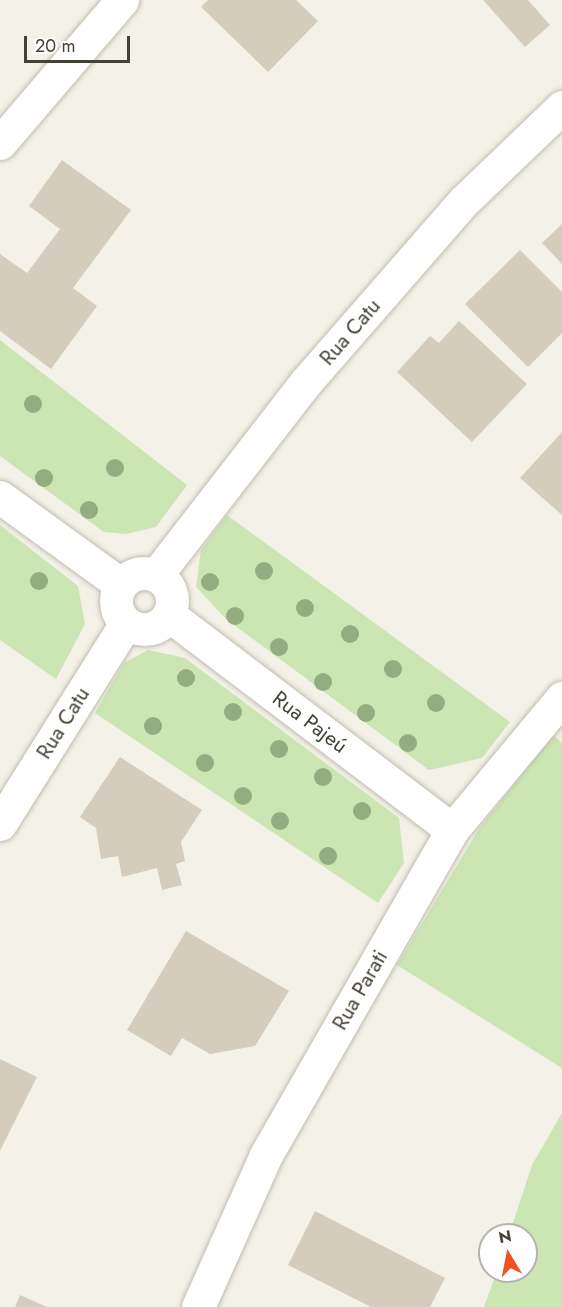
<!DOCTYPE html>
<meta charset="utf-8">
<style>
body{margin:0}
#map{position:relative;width:562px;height:1307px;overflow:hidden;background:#f3f1e8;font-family:Jost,sans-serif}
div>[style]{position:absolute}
.green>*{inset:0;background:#cbe5b3}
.building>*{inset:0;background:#d4cdbe}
.roads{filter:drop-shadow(0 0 2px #c1bcae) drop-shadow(0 0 2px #c1bcae)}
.minor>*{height:33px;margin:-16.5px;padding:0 16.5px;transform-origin:16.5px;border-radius:16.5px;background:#fff}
.minor>.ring{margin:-16.5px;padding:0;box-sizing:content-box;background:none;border:33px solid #fff;border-radius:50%}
.trees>*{width:18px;height:18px;margin:-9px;border-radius:50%;background:#93ad81}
span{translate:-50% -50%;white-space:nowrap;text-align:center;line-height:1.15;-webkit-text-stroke:4.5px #fff;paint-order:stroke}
.street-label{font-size:21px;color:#464137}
.north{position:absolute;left:478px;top:1223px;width:60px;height:60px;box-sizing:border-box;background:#fff;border:2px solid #b5b3af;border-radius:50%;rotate:350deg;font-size:16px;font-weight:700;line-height:24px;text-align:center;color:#464137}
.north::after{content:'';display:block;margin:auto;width:21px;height:27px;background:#ee5125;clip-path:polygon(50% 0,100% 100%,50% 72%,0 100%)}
.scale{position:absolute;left:24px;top:36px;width:106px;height:27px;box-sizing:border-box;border:3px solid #464137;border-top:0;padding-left:8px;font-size:18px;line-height:21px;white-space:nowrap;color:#464137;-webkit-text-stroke:4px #fff;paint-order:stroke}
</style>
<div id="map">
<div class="green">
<i style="clip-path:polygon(0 340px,187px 485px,156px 527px,126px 534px,104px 532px,0 456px)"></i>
<i style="clip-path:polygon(227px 515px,510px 722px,482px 758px,429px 770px,226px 619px,196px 587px,201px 550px)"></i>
<i style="clip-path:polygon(0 525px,78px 586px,85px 624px,56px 679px,0 640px)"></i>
<i style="clip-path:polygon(148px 650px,185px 658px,399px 818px,404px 863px,378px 903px,95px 713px,124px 663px)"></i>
<i style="clip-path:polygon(553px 735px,562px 743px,562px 1068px,397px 965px,479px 829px)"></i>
<i style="clip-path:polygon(562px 1113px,562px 1307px,484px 1307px,497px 1271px,526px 1271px,526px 1235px,509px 1235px,532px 1165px)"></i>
</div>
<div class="building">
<i style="clip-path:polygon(208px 0,296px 0,318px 21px,268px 72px,201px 7px)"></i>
<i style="clip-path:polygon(483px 0,528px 0,550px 25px,525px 47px)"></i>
<i style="clip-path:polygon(62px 160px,131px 210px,73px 288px,97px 306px,51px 369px,0 331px,0 254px,27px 273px,60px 229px,29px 206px)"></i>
<i style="clip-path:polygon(562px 224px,562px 264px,542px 243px)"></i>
<i style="clip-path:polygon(520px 250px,562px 292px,562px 333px,528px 367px,465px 304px)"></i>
<i style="clip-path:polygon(459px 321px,527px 384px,472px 442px,397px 372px,430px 336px,439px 343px)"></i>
<i style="clip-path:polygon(562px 432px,562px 515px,520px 478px)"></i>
<i style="clip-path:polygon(120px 757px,202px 810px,181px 842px,185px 861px,176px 864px,182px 885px,162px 890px,157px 868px,122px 877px,118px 856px,101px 859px,96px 828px,80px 817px)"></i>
<i style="clip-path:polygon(186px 931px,289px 991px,255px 1046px,210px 1054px,182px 1038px,171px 1056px,127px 1030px)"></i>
<i style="clip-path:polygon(0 1059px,37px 1077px,0 1151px)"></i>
<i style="clip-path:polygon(315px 1211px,445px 1278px,430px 1307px,371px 1307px,288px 1265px)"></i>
<i style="clip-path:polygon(20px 1295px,47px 1307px,15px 1307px)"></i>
</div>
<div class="roads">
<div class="minor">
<i style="left:0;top:143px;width:188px;rotate:-49.5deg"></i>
<i style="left:0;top:497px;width:148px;rotate:35.9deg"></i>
<i class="ring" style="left:116px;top:573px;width:23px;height:23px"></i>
<i style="left:157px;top:574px;width:243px;rotate:-52.2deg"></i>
<i style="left:306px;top:382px;width:240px;rotate:-48.9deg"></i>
<i style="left:464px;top:201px;width:136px;rotate:-43.8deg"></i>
<i style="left:169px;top:615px;width:355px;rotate:37.2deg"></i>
<i style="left:0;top:824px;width:237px;rotate:-57.9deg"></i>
<i style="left:198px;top:1307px;width:167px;rotate:-65.9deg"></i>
<i style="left:266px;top:1155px;width:374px;rotate:-60.2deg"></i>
<i style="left:452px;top:830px;width:172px;rotate:-50.2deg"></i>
</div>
</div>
<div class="trees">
<i style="left:33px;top:404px"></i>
<i style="left:115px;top:468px"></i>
<i style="left:44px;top:478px"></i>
<i style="left:89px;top:510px"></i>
<i style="left:264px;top:571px"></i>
<i style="left:39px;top:581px"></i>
<i style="left:210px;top:582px"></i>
<i style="left:305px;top:608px"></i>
<i style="left:235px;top:616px"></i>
<i style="left:350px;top:634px"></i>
<i style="left:279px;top:647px"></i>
<i style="left:393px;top:669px"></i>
<i style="left:186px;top:678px"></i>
<i style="left:323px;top:682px"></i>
<i style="left:436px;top:703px"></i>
<i style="left:233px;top:712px"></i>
<i style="left:366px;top:713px"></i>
<i style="left:153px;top:726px"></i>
<i style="left:408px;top:743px"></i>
<i style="left:279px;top:749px"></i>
<i style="left:205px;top:763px"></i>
<i style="left:323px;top:777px"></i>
<i style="left:243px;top:796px"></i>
<i style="left:362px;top:811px"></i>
<i style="left:280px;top:821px"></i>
<i style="left:328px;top:856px"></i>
</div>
<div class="street-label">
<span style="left:350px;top:332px;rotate:-49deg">Rua Catu</span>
<span style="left:310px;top:722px;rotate:37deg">Rua Pajeú</span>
<span style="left:63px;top:723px;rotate:-58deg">Rua Catu</span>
<span style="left:360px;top:990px;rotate:-60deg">Rua Parati</span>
</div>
<div class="north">N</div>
<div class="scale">20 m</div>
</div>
